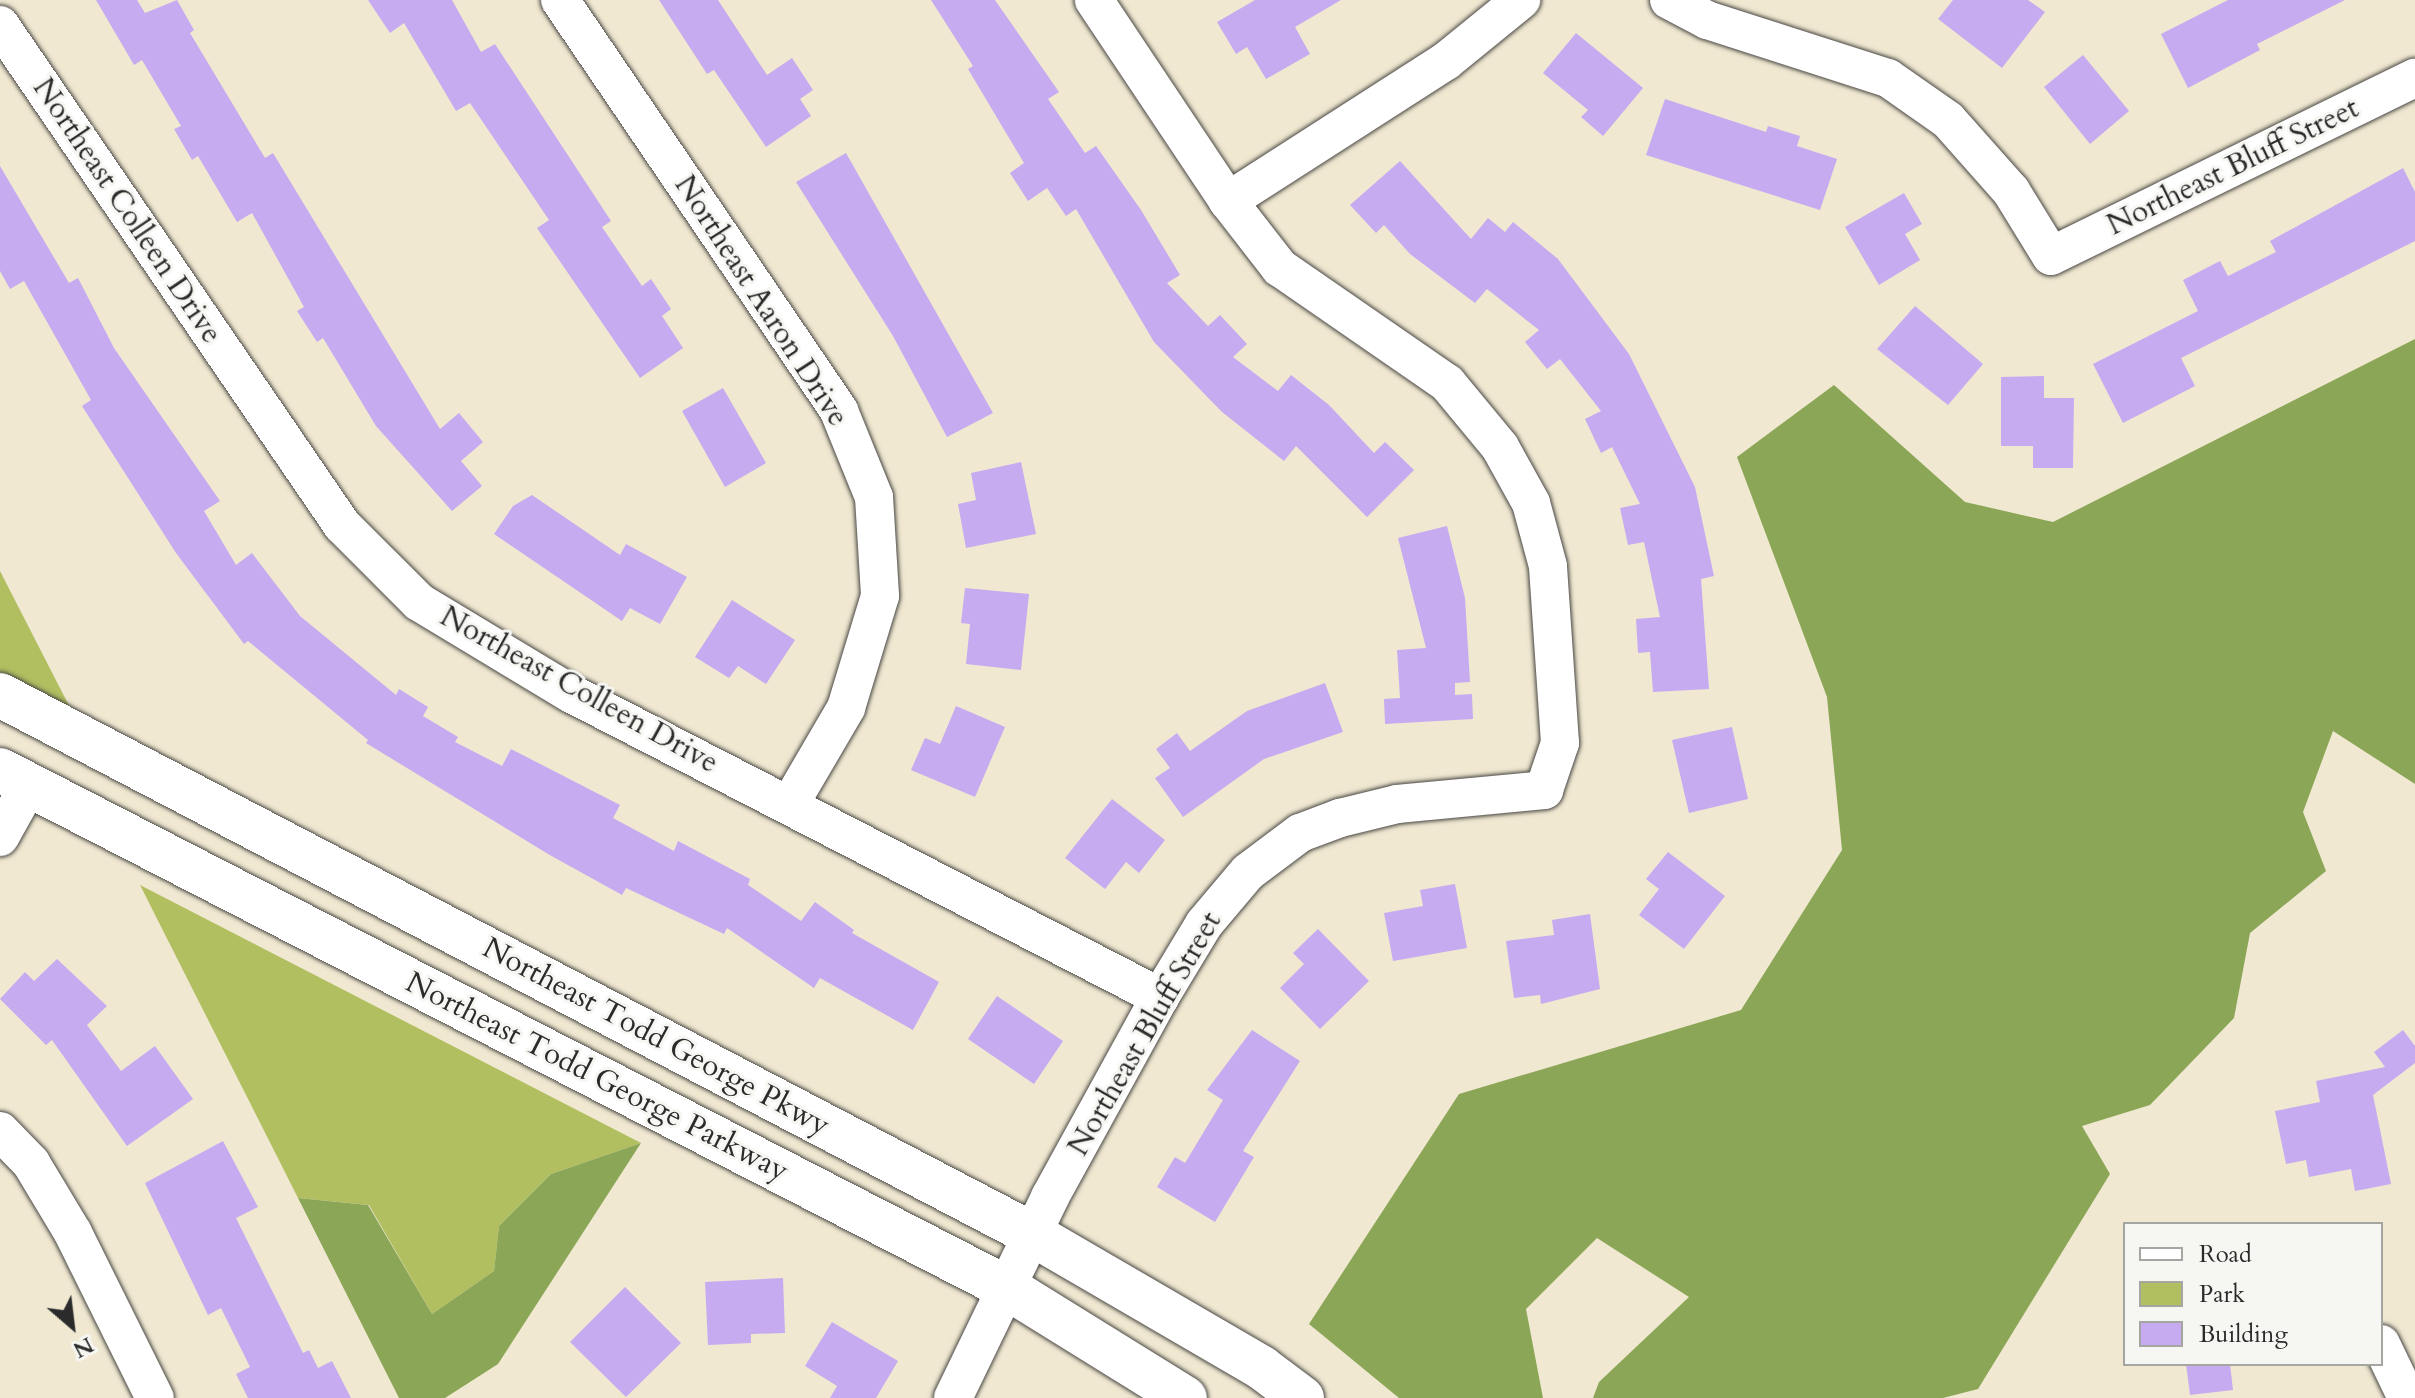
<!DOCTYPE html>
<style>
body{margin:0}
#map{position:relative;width:2415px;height:1398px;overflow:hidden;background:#f0e8d1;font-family:Cardo,serif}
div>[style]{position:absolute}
.green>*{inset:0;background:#b1bf61}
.forest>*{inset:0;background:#8ca657}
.building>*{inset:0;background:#c6abf1}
.roads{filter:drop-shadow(0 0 2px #494744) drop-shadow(0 0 2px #494744)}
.street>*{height:38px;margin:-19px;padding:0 19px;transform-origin:19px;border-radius:19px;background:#fff}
.secondary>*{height:44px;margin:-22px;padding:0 22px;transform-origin:22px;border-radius:22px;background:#fff}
span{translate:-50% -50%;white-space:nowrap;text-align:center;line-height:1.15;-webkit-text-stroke:6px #f6f6f2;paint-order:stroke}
.street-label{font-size:30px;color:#2b2b2b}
.legend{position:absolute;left:2123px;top:1222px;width:260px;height:144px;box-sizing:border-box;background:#f6f6f2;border:2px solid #a5a5a2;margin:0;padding:10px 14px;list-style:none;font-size:24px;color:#2b2b2b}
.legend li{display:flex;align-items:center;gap:16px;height:40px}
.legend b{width:40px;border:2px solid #a5a5a2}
.north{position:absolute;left:32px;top:1286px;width:80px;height:80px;-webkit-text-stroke:6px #f6f6f2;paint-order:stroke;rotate:152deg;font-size:22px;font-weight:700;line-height:32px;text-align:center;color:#2b2b2b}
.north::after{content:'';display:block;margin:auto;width:28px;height:36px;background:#2b2b2b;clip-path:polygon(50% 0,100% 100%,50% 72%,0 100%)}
</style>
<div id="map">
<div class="green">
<i style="clip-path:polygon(0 571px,82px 731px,0 690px)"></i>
<i style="clip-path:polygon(140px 885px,641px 1143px,551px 1174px,499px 1226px,494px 1271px,432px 1314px,369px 1205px,298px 1198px)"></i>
</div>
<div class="forest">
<i style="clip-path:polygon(2415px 339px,2415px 784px,2333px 731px,2303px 812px,2326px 871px,2250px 933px,2234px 1018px,2150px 1105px,2082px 1126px,2110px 1174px,1978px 1389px,1943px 1398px,1593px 1398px,1599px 1382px,1689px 1297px,1597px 1238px,1526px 1309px,1543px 1398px,1399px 1398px,1309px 1324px,1459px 1094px,1741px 1010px,1842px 850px,1827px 697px,1737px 457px,1834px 385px,1965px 502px,2053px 522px)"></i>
<i style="clip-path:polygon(641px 1143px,498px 1364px,445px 1398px,399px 1398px,298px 1198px,368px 1205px,432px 1314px,494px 1271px,499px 1226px,551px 1174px)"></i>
</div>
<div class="building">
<i style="clip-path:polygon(96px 0,137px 0,145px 13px,177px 0,194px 30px,190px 33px,265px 158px,273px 153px,440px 429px,459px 413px,483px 442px,461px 461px,482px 486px,452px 511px,376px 426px,323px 338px,317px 342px,297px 311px,304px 307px,252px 213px,237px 222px,198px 156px,192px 160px,174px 129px,181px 126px,142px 60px,134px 65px)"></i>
<i style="clip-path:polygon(368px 0,452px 0,481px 52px,495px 44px,611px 221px,602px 227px,642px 286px,651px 279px,671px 309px,662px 316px,683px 348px,640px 378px,537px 228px,549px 220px,470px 103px,456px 111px,404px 23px,390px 33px)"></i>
<i style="clip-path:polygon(659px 0,718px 0,767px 75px,792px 58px,813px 90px,800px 99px,811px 116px,766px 147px,714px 70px,707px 74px)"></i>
<i style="clip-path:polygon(931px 0,995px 0,1059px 92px,1048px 99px,1085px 153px,1096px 146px,1141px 210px,1180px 275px,1167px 283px,1208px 326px,1220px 315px,1247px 344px,1233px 357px,1278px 391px,1291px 375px,1329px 405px,1374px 453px,1385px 442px,1414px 470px,1367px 517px,1296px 446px,1284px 461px,1222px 412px,1154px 342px,1076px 209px,1066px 216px,1047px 188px,1028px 201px,1010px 173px,1024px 163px,968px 69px,973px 66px)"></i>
<i style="clip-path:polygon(1255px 0,1341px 0,1295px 27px,1310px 54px,1266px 79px,1247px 47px,1236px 54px,1217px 22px)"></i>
<i style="clip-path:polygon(1953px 0,2028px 0,2045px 12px,2002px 68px,1938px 19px)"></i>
<i style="clip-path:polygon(2228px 0,2345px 0,2257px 44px,2260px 50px,2188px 88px,2161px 34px)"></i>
<i style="clip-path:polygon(1576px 33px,1643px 88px,1603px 136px,1581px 117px,1588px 110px,1543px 73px)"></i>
<i style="clip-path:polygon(2083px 55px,2129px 111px,2090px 144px,2044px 87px)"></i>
<i style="clip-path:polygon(1665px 99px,1766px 132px,1768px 126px,1800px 136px,1797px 146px,1837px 159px,1820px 210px,1646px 155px)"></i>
<i style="clip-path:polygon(846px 153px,993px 413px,947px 437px,893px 336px,796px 182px)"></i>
<i style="clip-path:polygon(1400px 161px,1471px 239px,1488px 218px,1505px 232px,1513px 222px,1558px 259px,1629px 354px,1695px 487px,1714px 576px,1701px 579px,1709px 689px,1653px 692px,1650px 652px,1638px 653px,1636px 619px,1660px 617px,1644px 542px,1628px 545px,1620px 508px,1640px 504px,1612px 447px,1601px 453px,1585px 419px,1601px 411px,1560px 359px,1547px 369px,1525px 342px,1539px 330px,1487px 289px,1475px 303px,1410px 254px,1384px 225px,1376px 233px,1350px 205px)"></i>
<i style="clip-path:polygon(0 166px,69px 283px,78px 278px,114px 348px,220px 501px,204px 511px,236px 565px,252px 553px,300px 616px,396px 695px,399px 689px,428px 707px,423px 716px,458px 737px,455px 742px,502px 766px,511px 749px,620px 805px,613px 818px,674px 851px,678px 841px,750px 879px,748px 885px,801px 921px,815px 902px,854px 930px,852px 933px,939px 982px,913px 1030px,820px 978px,814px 988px,727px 928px,724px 934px,626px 888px,622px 895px,548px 854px,366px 743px,368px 740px,248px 641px,244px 644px,176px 553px,82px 406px,91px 400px,24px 281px,10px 289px,0 271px)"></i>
<i style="clip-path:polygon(2403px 168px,2415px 192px,2415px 241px,2181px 358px,2195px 386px,2123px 423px,2093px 364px,2198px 311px,2183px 280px,2220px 261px,2228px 276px,2276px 252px,2270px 241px)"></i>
<i style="clip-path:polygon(1904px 193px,1922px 224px,1905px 234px,1920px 260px,1879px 285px,1845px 227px)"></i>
<i style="clip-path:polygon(1915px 306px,1983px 364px,1948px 405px,1877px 349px)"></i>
<i style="clip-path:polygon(2044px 376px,2044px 398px,2074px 398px,2073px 468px,2033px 468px,2033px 446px,2001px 446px,2001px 377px)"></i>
<i style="clip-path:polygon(723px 388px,766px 463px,725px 487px,682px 411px)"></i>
<i style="clip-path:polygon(1021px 462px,1036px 534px,966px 548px,958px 504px,976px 500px,971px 473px)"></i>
<i style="clip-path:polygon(532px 495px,620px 555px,626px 544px,687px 577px,660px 624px,630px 608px,622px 621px,494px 534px,513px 506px)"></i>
<i style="clip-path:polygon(1447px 526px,1465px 598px,1470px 682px,1455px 683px,1455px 695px,1472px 694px,1473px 719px,1385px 724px,1384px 699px,1400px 698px,1397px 650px,1426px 648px,1398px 538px)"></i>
<i style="clip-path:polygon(965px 588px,1029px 594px,1021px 670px,966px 664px,970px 624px,961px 623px)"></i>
<i style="clip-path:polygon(732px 600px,795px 640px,766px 684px,738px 666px,729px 678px,695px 657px)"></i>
<i style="clip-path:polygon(1325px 683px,1343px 732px,1264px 759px,1183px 817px,1155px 778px,1170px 768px,1156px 749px,1177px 733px,1190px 751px,1247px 711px)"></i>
<i style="clip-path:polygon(956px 706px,1005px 727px,975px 797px,911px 770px,925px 738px,940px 744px)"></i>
<i style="clip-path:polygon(1732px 727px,1748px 799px,1689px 813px,1672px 740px)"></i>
<i style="clip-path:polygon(1112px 799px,1165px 840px,1139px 873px,1126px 862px,1105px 889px,1065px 858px)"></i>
<i style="clip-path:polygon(1668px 852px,1725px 896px,1684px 949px,1639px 915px,1659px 889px,1646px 879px)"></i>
<i style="clip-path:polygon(1455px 884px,1467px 948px,1393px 961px,1384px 913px,1423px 906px,1420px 890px)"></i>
<i style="clip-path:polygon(1590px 914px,1600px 989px,1541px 1004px,1540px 995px,1514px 998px,1506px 941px,1554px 935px,1552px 920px)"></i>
<i style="clip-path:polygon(1318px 929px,1369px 981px,1320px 1029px,1280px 988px,1304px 964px,1293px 953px)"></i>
<i style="clip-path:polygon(57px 959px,107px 1006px,87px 1025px,121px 1071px,155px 1046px,193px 1099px,127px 1146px,52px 1040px,46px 1045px,0 999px,25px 972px,34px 981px)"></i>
<i style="clip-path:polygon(997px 996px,1063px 1041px,1034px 1084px,968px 1039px)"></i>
<i style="clip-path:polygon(1252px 1030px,1300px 1061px,1243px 1151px,1254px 1157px,1215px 1222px,1157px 1187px,1175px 1157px,1185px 1163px,1223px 1100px,1207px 1090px)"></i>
<i style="clip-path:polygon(2403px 1030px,2415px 1046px,2415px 1063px,2373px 1095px,2391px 1184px,2355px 1191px,2351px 1169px,2309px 1177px,2306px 1160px,2286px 1164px,2275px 1111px,2320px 1102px,2316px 1081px,2385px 1067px,2374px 1052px)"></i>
<i style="clip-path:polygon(223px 1141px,258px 1207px,236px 1218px,303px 1353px,309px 1350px,318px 1368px,332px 1361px,351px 1398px,248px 1398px,236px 1374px,250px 1367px,221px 1308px,208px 1315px,145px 1183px)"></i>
<i style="clip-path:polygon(783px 1278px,785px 1333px,751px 1334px,751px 1343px,708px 1345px,705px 1282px)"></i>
<i style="clip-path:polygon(625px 1287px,681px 1343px,626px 1397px,570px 1342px)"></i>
<i style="clip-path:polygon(832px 1322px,898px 1361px,876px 1398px,830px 1398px,837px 1386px,805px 1366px)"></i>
<i style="clip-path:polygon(2186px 1364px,2230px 1364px,2233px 1390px,2190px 1395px)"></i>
</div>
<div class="roads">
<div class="street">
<i style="left:560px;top:0;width:497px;rotate:55.8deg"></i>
<i style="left:839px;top:411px;width:93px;rotate:67.9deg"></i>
<i style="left:874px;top:497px;width:99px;rotate:86.5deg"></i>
<i style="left:880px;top:596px;width:117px;rotate:106.9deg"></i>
<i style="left:846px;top:708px;width:111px;rotate:120.3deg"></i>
<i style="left:1669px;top:0;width:43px;rotate:27.8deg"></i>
<i style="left:1707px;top:20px;width:190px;rotate:17.8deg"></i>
<i style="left:1888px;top:78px;width:73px;rotate:35deg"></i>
<i style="left:1948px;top:120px;width:95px;rotate:48.4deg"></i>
<i style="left:2011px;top:191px;width:76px;rotate:58.4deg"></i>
<i style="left:2051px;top:256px;width:405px;rotate:-26.1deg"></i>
<i style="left:0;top:25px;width:606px;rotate:55.63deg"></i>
<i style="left:342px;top:525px;width:109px;rotate:45deg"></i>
<i style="left:419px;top:602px;width:176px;rotate:31.1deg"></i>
<i style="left:570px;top:693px;width:664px;rotate:27.26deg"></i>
<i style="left:1228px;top:201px;width:259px;rotate:-32.7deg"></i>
<i style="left:1446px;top:61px;width:97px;rotate:-39.1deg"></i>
<i style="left:0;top:837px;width:60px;rotate:-60.9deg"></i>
<i style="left:0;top:1131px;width:45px;rotate:45.9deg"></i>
<i style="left:31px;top:1163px;width:82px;rotate:59deg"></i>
<i style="left:73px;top:1233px;width:184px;rotate:63.6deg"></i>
<i style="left:2381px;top:1344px;width:60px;rotate:64.3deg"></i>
<i style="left:953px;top:1398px;width:223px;rotate:-64.2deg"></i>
<i style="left:1050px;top:1197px;width:228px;rotate:-61.2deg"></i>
<i style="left:1160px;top:997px;width:85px;rotate:-58.9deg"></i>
<i style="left:1204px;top:924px;width:68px;rotate:-49.8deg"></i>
<i style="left:1248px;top:872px;width:65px;rotate:-36.9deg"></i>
<i style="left:1300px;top:833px;width:43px;rotate:-20.6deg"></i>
<i style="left:1340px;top:818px;width:59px;rotate:-13.8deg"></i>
<i style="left:1397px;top:804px;width:148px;rotate:-5.4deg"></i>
<i style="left:1544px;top:790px;width:50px;rotate:-71.2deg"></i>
<i style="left:1560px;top:743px;width:177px;rotate:-93.9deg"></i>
<i style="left:1548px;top:566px;width:65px;rotate:-105.1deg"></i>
<i style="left:1531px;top:503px;width:64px;rotate:-119deg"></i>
<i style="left:1500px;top:447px;width:83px;rotate:-129.6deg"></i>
<i style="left:1447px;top:383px;width:203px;rotate:-145.4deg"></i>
<i style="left:1280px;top:268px;width:85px;rotate:-127.8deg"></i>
<i style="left:1228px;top:201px;width:242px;rotate:-123.7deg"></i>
</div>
<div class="secondary">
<i style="left:0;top:695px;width:1164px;rotate:27.58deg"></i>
<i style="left:1032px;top:1234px;width:266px;rotate:30.2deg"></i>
<i style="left:1262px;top:1368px;width:50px;rotate:36.9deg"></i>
<i style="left:0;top:770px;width:1135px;rotate:27.22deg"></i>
<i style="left:1009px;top:1289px;width:207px;rotate:31.8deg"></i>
</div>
</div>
<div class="street-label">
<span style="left:2233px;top:167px;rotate:-26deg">Northeast Bluff Street</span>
<span style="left:127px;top:211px;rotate:56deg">Northeast Colleen Drive</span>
<span style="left:761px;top:301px;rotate:57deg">Northeast Aaron Drive</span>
<span style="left:579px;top:690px;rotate:29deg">Northeast Colleen Drive</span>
<span style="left:1145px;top:1034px;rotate:-60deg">Northeast Bluff Street</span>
<span style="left:656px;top:1037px;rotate:28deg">Northeast Todd George Pkwy</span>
<span style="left:597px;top:1077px;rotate:27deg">Northeast Todd George Parkway</span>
</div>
<ul class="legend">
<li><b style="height:10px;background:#fff"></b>Road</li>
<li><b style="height:22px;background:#b1bf61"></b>Park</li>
<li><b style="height:22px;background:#c6abf1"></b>Building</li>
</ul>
<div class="north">N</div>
</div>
